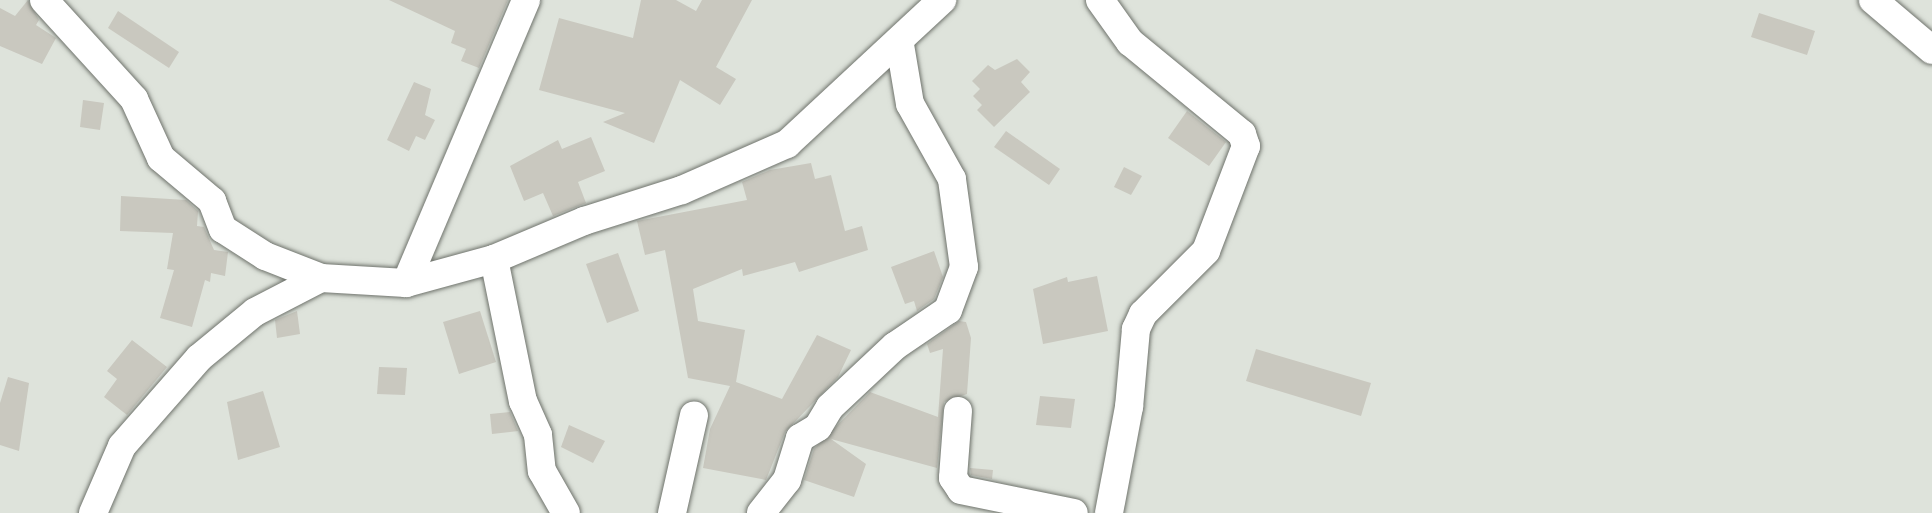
<!DOCTYPE html>
<style>
body{margin:0}
#map{position:relative;width:1932px;height:513px;overflow:hidden;background:#dee3db;font-family:Quicksand,sans-serif}
div>[style]{position:absolute}
.building>*{inset:0;background:#c9c8bf}
.roads{filter:drop-shadow(0 0 2px #6f736c) drop-shadow(0 0 2px #6f736c)}
.minor>*{height:28px;margin:-14px;padding:0 14px;transform-origin:14px;border-radius:14px;background:#fff}
span{translate:-50% -50%;white-space:nowrap;text-align:center;line-height:1.15;-webkit-text-stroke:4.5px #dee3db;paint-order:stroke}
</style>
<div id="map">
<div class="building">
<i style="clip-path:polygon(28px 0,39px 20px,36px 25px,56px 38px,42px 64px,0 46px,0 8px,15px 16px)"></i>
<i style="clip-path:polygon(389px 0,508px 0,479px 68px,461px 61px,466px 49px,451px 43px,455px 31px)"></i>
<i style="clip-path:polygon(641px 0,676px 0,696px 11px,702px 0,752px 0,716px 67px,736px 79px,720px 105px,680px 80px,654px 143px,603px 122px,625px 113px,539px 90px,559px 18px,633px 38px)"></i>
<i style="clip-path:polygon(118px 11px,179px 52px,169px 68px,108px 28px)"></i>
<i style="clip-path:polygon(1759px 13px,1815px 31px,1807px 55px,1751px 37px)"></i>
<i style="clip-path:polygon(1017px 59px,1030px 72px,1021px 82px,1030px 92px,994px 127px,977px 110px,982px 105px,973px 96px,980px 89px,972px 81px,988px 65px,995px 70px)"></i>
<i style="clip-path:polygon(414px 82px,431px 89px,425px 115px,435px 120px,425px 140px,416px 136px,409px 151px,387px 140px)"></i>
<i style="clip-path:polygon(83px 100px,104px 103px,100px 130px,80px 127px)"></i>
<i style="clip-path:polygon(1187px 111px,1226px 142px,1209px 166px,1168px 138px)"></i>
<i style="clip-path:polygon(1006px 131px,1060px 169px,1049px 185px,994px 147px)"></i>
<i style="clip-path:polygon(591px 137px,605px 171px,578px 182px,586px 203px,553px 216px,543px 193px,524px 201px,510px 166px,558px 140px,562px 149px)"></i>
<i style="clip-path:polygon(811px 163px,815px 179px,831px 175px,845px 231px,862px 226px,868px 250px,799px 272px,795px 262px,743px 276px,742px 269px,693px 289px,698px 321px,745px 330px,736px 382px,782px 399px,817px 335px,851px 350px,838px 377px,785px 432px,766px 480px,703px 468px,710px 429px,730px 386px,688px 378px,665px 250px,645px 255px,637px 221px,747px 200px,742px 182px,770px 170px)"></i>
<i style="clip-path:polygon(1124px 167px,1142px 176px,1131px 195px,1114px 187px)"></i>
<i style="clip-path:polygon(121px 196px,186px 200px,198px 211px,197px 226px,204px 227px,214px 250px,228px 252px,225px 276px,211px 273px,210px 282px,205px 280px,192px 327px,160px 318px,174px 270px,167px 269px,173px 233px,120px 231px)"></i>
<i style="clip-path:polygon(934px 251px,943px 277px,934px 299px,917px 311px,914px 301px,905px 304px,891px 267px)"></i>
<i style="clip-path:polygon(618px 253px,639px 311px,607px 323px,586px 264px)"></i>
<i style="clip-path:polygon(1097px 276px,1108px 331px,1043px 344px,1033px 289px,1067px 277px,1068px 282px)"></i>
<i style="clip-path:polygon(297px 311px,300px 334px,277px 338px,275px 320px)"></i>
<i style="clip-path:polygon(480px 311px,496px 362px,459px 374px,443px 322px)"></i>
<i style="clip-path:polygon(959px 321px,966px 322px,971px 338px,967px 394px,944px 402px,937px 468px,831px 439px,866px 464px,854px 497px,804px 480px,814px 449px,870px 392px,938px 417px,943px 349px,930px 353px,927px 344px)"></i>
<i style="clip-path:polygon(132px 340px,167px 367px,127px 415px,104px 397px,117px 379px,107px 371px)"></i>
<i style="clip-path:polygon(1256px 349px,1371px 383px,1361px 416px,1246px 381px)"></i>
<i style="clip-path:polygon(379px 367px,407px 368px,405px 395px,377px 394px)"></i>
<i style="clip-path:polygon(8px 377px,29px 383px,19px 451px,0 445px,0 403px)"></i>
<i style="clip-path:polygon(263px 391px,280px 447px,238px 460px,227px 402px)"></i>
<i style="clip-path:polygon(1040px 396px,1075px 399px,1071px 428px,1036px 425px)"></i>
<i style="clip-path:polygon(510px 412px,518px 431px,492px 434px,490px 414px)"></i>
<i style="clip-path:polygon(569px 425px,605px 441px,593px 463px,561px 447px)"></i>
<i style="clip-path:polygon(970px 468px,993px 470px,992px 479px,971px 475px)"></i>
</div>
<div class="roads">
<div class="minor">
<i style="left:44px;top:0;width:134px;rotate:47.7deg"></i>
<i style="left:134px;top:99px;width:65px;rotate:65.4deg"></i>
<i style="left:161px;top:158px;width:67px;rotate:40.1deg"></i>
<i style="left:212px;top:201px;width:30px;rotate:69deg"></i>
<i style="left:223px;top:229px;width:50px;rotate:32.7deg"></i>
<i style="left:265px;top:256px;width:60px;rotate:21.4deg"></i>
<i style="left:1100px;top:0;width:52px;rotate:54.5deg"></i>
<i style="left:1130px;top:42px;width:145px;rotate:39.4deg"></i>
<i style="left:1242px;top:134px;width:13px;rotate:72deg"></i>
<i style="left:1246px;top:146px;width:112px;rotate:110.9deg"></i>
<i style="left:1206px;top:251px;width:89px;rotate:135deg"></i>
<i style="left:1143px;top:314px;width:17px;rotate:115deg"></i>
<i style="left:1136px;top:329px;width:78px;rotate:95.1deg"></i>
<i style="left:1129px;top:407px;width:108px;rotate:100.7deg"></i>
<i style="left:1873px;top:0;width:77px;rotate:40.3deg"></i>
<i style="left:494px;top:259px;width:145px;rotate:78.5deg"></i>
<i style="left:523px;top:401px;width:37px;rotate:66deg"></i>
<i style="left:538px;top:435px;width:36px;rotate:84deg"></i>
<i style="left:542px;top:471px;width:48px;rotate:60.3deg"></i>
<i style="left:406px;top:283px;width:307px;rotate:-67deg"></i>
<i style="left:958px;top:411px;width:67px;rotate:94.3deg"></i>
<i style="left:953px;top:478px;width:14px;rotate:56deg"></i>
<i style="left:961px;top:490px;width:115px;rotate:11.5deg"></i>
<i style="left:93px;top:513px;width:73px;rotate:-66.6deg"></i>
<i style="left:122px;top:446px;width:117px;rotate:-48.8deg"></i>
<i style="left:199px;top:358px;width:72px;rotate:-39.4deg"></i>
<i style="left:255px;top:312px;width:74px;rotate:-27.3deg"></i>
<i style="left:321px;top:278px;width:85px;rotate:3.4deg"></i>
<i style="left:406px;top:283px;width:91px;rotate:-15.3deg"></i>
<i style="left:494px;top:259px;width:98px;rotate:-22.9deg"></i>
<i style="left:584px;top:221px;width:103px;rotate:-17.6deg"></i>
<i style="left:682px;top:190px;width:115px;rotate:-23.7deg"></i>
<i style="left:787px;top:144px;width:212px;rotate:-42.9deg"></i>
<i style="left:672px;top:513px;width:100px;rotate:-77.3deg"></i>
<i style="left:761px;top:513px;width:42px;rotate:-51.8deg"></i>
<i style="left:787px;top:480px;width:44px;rotate:-72.8deg"></i>
<i style="left:800px;top:438px;width:21px;rotate:-31deg"></i>
<i style="left:818px;top:427px;width:23px;rotate:-59deg"></i>
<i style="left:830px;top:407px;width:89px;rotate:-43.2deg"></i>
<i style="left:895px;top:346px;width:64px;rotate:-34.2deg"></i>
<i style="left:948px;top:310px;width:46px;rotate:-69.6deg"></i>
<i style="left:964px;top:267px;width:89px;rotate:-97.8deg"></i>
<i style="left:952px;top:179px;width:86px;rotate:-119.2deg"></i>
<i style="left:910px;top:104px;width:60px;rotate:-99.6deg"></i>
</div>
</div>
</div>
